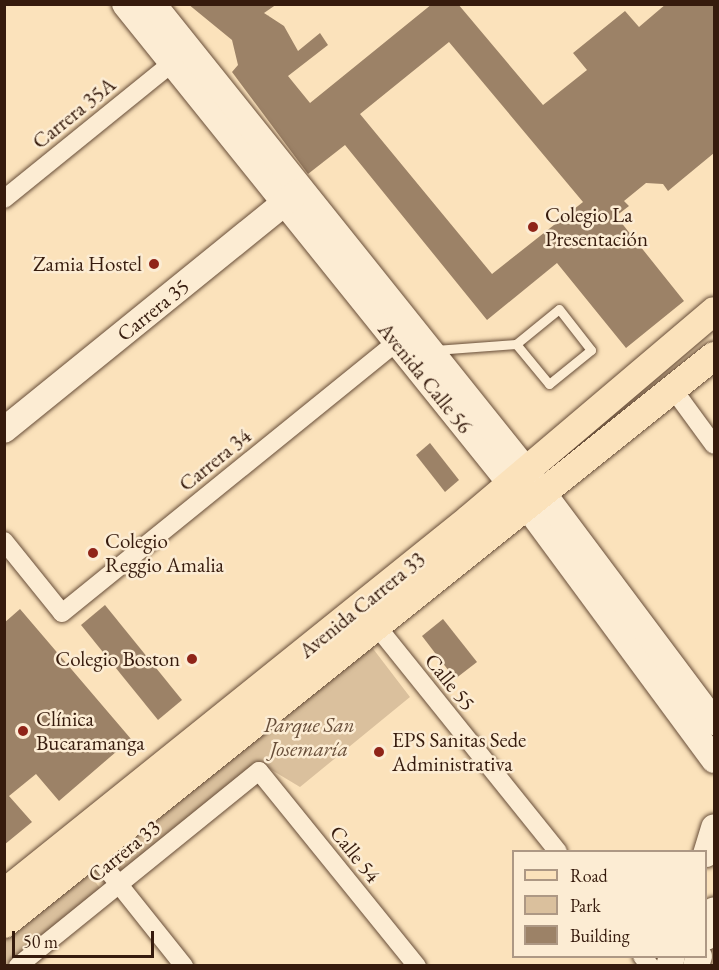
<!DOCTYPE html>
<meta charset="utf-8">
<style>
body{margin:0}
#map{position:relative;width:719px;height:970px;overflow:hidden;background:#fbe2bb;font-family:"EB Garamond",serif}
div>[style]{position:absolute}
.green>*{inset:0;background:#dac09d}
.building>*{inset:0;background:#9c8267}
.roads{filter:drop-shadow(0 0 2px #674d38) drop-shadow(0 0 2px #674d38)}
.lane>*{height:9px;margin:-4.5px;padding:0 4.5px;transform-origin:4.5px;border-radius:4.5px;background:#fcecd3}
.street>*{height:18px;margin:-9px;padding:0 9px;transform-origin:9px;border-radius:9px;background:#fcecd3}
.secondary>*{height:26px;margin:-13px;padding:0 13px;transform-origin:13px;border-radius:13px;background:#fcecd3}
.primary>*{height:28px;margin:-14px;padding:0 14px;transform-origin:14px;border-radius:14px;background:#fbe2bb}
.dots>*{width:16px;height:16px;translate:-50% -50%;box-sizing:border-box;border:3px solid #fcecd3;border-radius:50%}
span{translate:-50% -50%;white-space:nowrap;text-align:center;line-height:1.15;-webkit-text-stroke:5px #fcecd3;paint-order:stroke}
.street-label{font-size:21px;color:#361b0d}
.poi-label{font-size:21px;color:#361b0d}
.left{translate:0 -50%;text-align:left}
.right{translate:-100% -50%;text-align:right}
.park-label{font-size:21px;color:#674d38;font-style:italic}
.frame{position:absolute;inset:0;border:6px solid #361b0d;pointer-events:none}
.legend{position:absolute;left:512px;top:850px;width:195px;height:108px;box-sizing:border-box;background:#fcecd3;border:2px solid #ad9884;margin:0;padding:8px 10px;list-style:none;font-size:18px;color:#361b0d}
.legend li{display:flex;align-items:center;gap:12px;height:30px}
.legend b{width:30px;border:2px solid #ad9884}
.scale{position:absolute;left:12px;top:931px;width:142px;height:27px;box-sizing:border-box;border:3px solid #361b0d;border-top:0;padding-left:8px;font-size:18px;line-height:21px;white-space:nowrap;color:#361b0d;-webkit-text-stroke:4px #fcecd3;paint-order:stroke}
</style>
<div id="map">
<div class="green">
<i style="clip-path:polygon(371px 646px,410px 697px,300px 787px,260px 763px,122px 870px,109px 854px)"></i>
<i style="clip-path:polygon(86px 870px,100px 888px,5px 966px,5px 936px)"></i>
</div>
<div class="building">
<i style="clip-path:polygon(evenodd,188px 4px,277px 4px,264px 13px,284px 26px,298px 51px,320px 33px,328px 45px,288px 76px,310px 103px,432px 4px,458px 4px,543px 105px,587px 70px,573px 53px,625px 11px,639px 27px,666px 4px,714px 4px,714px 153px,668px 191px,663px 184px,646px 183px,624px 201px,629px 206px,616px 216px,684px 301px,626px 348px,557px 263px,487px 320px,345px 145px,308px 174px,232px 72px,238px 65px,232px 40px,188px 4px,449px 42px,583px 202px,492px 274px,360px 114px,449px 42px)"></i>
<i style="clip-path:polygon(430px 443px,459px 480px,445px 492px,416px 455px)"></i>
<i style="clip-path:polygon(105px 605px,182px 700px,158px 720px,81px 625px)"></i>
<i style="clip-path:polygon(20px 609px,131px 739px,59px 801px,36px 774px,9px 796px,32px 822px,4px 845px,4px 623px)"></i>
<i style="clip-path:polygon(443px 619px,477px 662px,455px 679px,422px 636px)"></i>
</div>
<div class="roads">
<div class="lane">
<i style="left:559px;top:309px;width:52px;rotate:52deg"></i>
<i style="left:591px;top:350px;width:54px;rotate:141deg"></i>
<i style="left:549px;top:384px;width:52px;rotate:-129.5deg"></i>
<i style="left:516px;top:344px;width:55px;rotate:-39.1deg"></i>
<i style="left:435px;top:350px;width:81px;rotate:-4.2deg"></i>
</div>
<div class="street">
<i style="left:4px;top:199px;width:216px;rotate:-39deg"></i>
<i style="left:673px;top:389px;width:69px;rotate:53.8deg"></i>
<i style="left:4px;top:541px;width:92px;rotate:51.1deg"></i>
<i style="left:62px;top:613px;width:431px;rotate:-39deg"></i>
<i style="left:375px;top:624px;width:292px;rotate:51.2deg"></i>
<i style="left:93px;top:852px;width:146px;rotate:51.4deg"></i>
<i style="left:642px;top:956px;width:13px;rotate:51deg"></i>
<i style="left:18px;top:966px;width:310px;rotate:-39deg"></i>
<i style="left:259px;top:771px;width:251px;rotate:51deg"></i>
</div>
<div class="secondary">
<i style="left:125px;top:4px;width:615px;rotate:51.21deg"></i>
<i style="left:510px;top:483px;width:344px;rotate:53.6deg"></i>
<i style="left:153px;top:4px;width:595px;rotate:51.34deg"></i>
<i style="left:525px;top:469px;width:316px;rotate:53.2deg"></i>
<i style="left:4px;top:430px;width:378px;rotate:-39deg"></i>
<i style="left:706px;top:854px;width:28px;rotate:-73deg"></i>
<i style="left:706px;top:937px;width:28px;rotate:-73deg"></i>
<i style="left:669px;top:966px;width:10px;rotate:-73deg"></i>
<i style="left:696px;top:966px;width:10px;rotate:-73deg"></i>
</div>
<div class="primary">
<i style="left:4px;top:893px;width:597px;rotate:-38.81deg"></i>
<i style="left:469px;top:519px;width:321px;rotate:-40.3deg"></i>
<i style="left:4px;top:924px;width:909px;rotate:-38.66deg"></i>
</div>
</div>
<div class="dots">
<i style="left:533px;top:227px;background:#8f2418"></i>
<i style="left:154px;top:264px;background:#8f2418"></i>
<i style="left:93px;top:553px;background:#8f2418"></i>
<i style="left:192px;top:659px;background:#8f2418"></i>
<i style="left:23px;top:731px;background:#8f2418"></i>
<i style="left:379px;top:752px;background:#8f2418"></i>
</div>
<div class="street-label">
<span style="left:74px;top:113px;rotate:-39deg">Carrera 35A</span>
<span style="left:153px;top:310px;rotate:-39deg">Carrera 35</span>
<span style="left:425px;top:378px;rotate:51deg">Avenida Calle 56</span>
<span style="left:215px;top:460px;rotate:-39deg">Carrera 34</span>
<span style="left:362px;top:605px;rotate:-39deg">Avenida Carrera 33</span>
<span style="left:450px;top:682px;rotate:51deg">Calle 55</span>
<span style="left:124px;top:851px;rotate:-39deg">Carrera 33</span>
<span style="left:355px;top:854px;rotate:51deg">Calle 54</span>
</div>
<div class="poi-label">
<span class="left" style="left:545px;top:227px">Colegio La<br>Presentación</span>
<span class="right" style="left:142px;top:264px">Zamia Hostel</span>
<span class="left" style="left:105px;top:553px">Colegio<br>Reggio Amalia</span>
<span class="right" style="left:180px;top:659px">Colegio Boston</span>
<span class="left" style="left:36px;top:731px">Clínica<br>Bucaramanga</span>
<span class="left" style="left:392px;top:752px">EPS Sanitas Sede<br>Administrativa</span>
</div>
<div class="park-label">
<span style="left:309px;top:737px">Parque San<br>Josemaría</span>
</div>
<div class="frame"></div>
<ul class="legend">
<li><b style="height:8px;background:#fbe2bb"></b>Road</li>
<li><b style="height:16px;background:#dac09d"></b>Park</li>
<li><b style="height:16px;background:#9c8267"></b>Building</li>
</ul>
<div class="scale">50 m</div>
</div>
